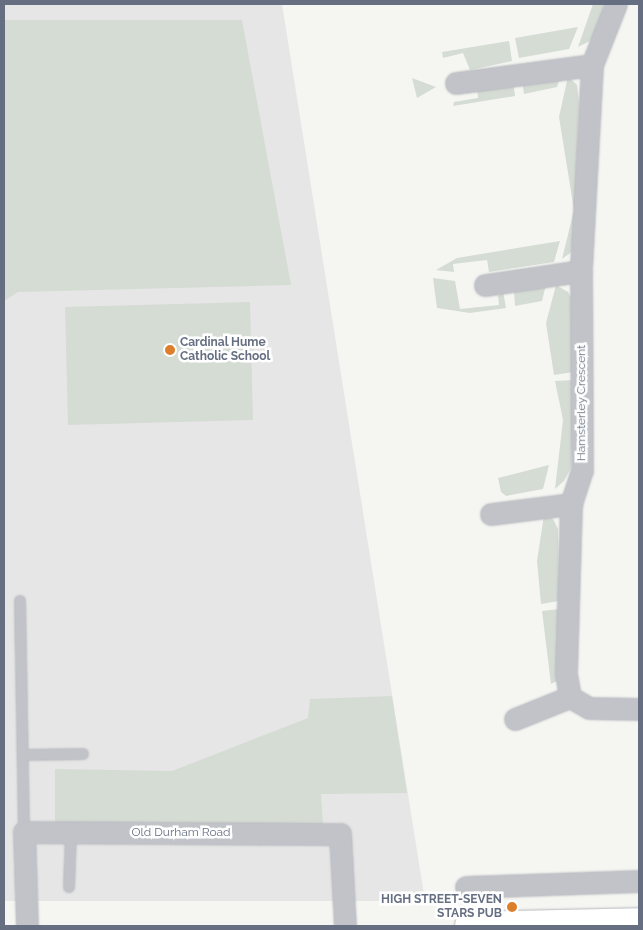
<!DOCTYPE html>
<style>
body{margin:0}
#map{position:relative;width:643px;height:930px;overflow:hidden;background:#f5f6f2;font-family:Raleway,sans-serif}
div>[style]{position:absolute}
.built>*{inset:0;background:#e6e6e6}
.green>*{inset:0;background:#d5dcd4}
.roads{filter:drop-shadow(0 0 1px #b6b8be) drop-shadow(0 0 1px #b6b8be)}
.lane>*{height:10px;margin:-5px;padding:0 5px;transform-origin:5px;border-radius:5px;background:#c1c3c8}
.street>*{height:21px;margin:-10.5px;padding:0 10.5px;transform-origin:10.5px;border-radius:10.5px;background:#c1c3c8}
.secondary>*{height:28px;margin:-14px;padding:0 14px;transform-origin:14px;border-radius:14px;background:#fff}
.dots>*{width:14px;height:14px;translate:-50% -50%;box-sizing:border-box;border:2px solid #fff;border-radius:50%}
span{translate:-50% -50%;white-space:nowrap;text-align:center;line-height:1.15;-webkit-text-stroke:5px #fff;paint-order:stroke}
.poi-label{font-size:12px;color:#666f82;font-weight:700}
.left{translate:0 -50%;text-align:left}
.right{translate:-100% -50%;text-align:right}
.street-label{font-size:12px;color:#666f82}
.frame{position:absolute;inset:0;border:5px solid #666f82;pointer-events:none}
</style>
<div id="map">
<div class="built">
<i style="clip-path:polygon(4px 4px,282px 4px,425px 901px,4px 901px)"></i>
</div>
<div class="green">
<i style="clip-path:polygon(593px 4px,604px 4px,602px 18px,590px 41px,578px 47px)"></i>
<i style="clip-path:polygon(4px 20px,242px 20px,291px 285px,18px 292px,4px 301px)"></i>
<i style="clip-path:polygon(578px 27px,569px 49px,519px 58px,515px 38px)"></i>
<i style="clip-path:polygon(509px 41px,512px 61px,470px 70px,463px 53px,443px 58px,442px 52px)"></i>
<i style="clip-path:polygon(561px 74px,557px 87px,524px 94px,522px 81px)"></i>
<i style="clip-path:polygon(568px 76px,577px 85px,579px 102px,573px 251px,562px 259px,574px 210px,559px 117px)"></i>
<i style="clip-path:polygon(412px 78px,436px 87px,417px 98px)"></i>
<i style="clip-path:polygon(513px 81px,515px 96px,453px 106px,454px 102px,478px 98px,477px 88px)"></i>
<i style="clip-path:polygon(560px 241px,554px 262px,489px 272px,487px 260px,453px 264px,454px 272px,436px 270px,457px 258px)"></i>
<i style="clip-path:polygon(433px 278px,455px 281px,460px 309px,499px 305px,498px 296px,503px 291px,506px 308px,470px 313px,437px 308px)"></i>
<i style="clip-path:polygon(546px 285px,542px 301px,515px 306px,514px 290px)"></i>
<i style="clip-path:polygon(556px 285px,568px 292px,574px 303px,573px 372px,554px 375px,546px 323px)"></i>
<i style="clip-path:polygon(250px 302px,253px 420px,68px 425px,65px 307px)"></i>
<i style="clip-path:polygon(574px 380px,571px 468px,564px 481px,555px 489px,563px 420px,555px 381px)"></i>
<i style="clip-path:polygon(549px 465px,543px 489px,506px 496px,501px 492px,498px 478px)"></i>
<i style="clip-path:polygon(544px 515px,553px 519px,558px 529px,559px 601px,541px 604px,537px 561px)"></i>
<i style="clip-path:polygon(559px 609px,557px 681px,551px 684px,542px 611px)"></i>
<i style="clip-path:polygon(392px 696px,407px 793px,321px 794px,323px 825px,55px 825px,55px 769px,172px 771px,308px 718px,310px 699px)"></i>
</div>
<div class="roads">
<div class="lane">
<i style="left:20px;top:601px;width:231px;rotate:89deg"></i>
<i style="left:23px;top:755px;width:60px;rotate:-1deg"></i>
<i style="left:69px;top:887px;width:55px;rotate:-87.9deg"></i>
</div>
<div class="street">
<i style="left:616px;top:4px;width:66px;rotate:111.5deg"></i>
<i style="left:592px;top:65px;width:206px;rotate:93.1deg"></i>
<i style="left:581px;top:271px;width:199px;rotate:89.7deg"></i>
<i style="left:582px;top:470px;width:36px;rotate:108deg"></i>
<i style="left:571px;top:504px;width:170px;rotate:91.7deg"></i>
<i style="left:566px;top:674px;width:23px;rotate:80deg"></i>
<i style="left:570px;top:697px;width:22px;rotate:30deg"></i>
<i style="left:589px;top:708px;width:50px;rotate:1.1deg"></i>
<i style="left:456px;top:83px;width:137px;rotate:-7.5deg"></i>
<i style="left:485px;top:285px;width:97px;rotate:-8.3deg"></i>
<i style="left:491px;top:514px;width:81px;rotate:-7.1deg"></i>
<i style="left:515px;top:719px;width:59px;rotate:-21.8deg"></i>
<i style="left:466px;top:887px;width:173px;rotate:-2deg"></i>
<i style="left:27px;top:926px;width:94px;rotate:-91.8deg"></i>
<i style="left:24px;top:832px;width:316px;rotate:0.4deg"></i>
<i style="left:340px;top:834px;width:92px;rotate:86.9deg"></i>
</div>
<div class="secondary">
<i style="left:469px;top:926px;width:170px;rotate:-1.3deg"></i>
</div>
</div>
<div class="dots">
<i style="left:170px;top:350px;background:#dd7e2b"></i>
<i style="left:512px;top:907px;background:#dd7e2b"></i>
</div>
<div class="poi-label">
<span class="left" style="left:180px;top:350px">Cardinal Hume<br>Catholic School</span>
<span class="right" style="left:502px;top:907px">HIGH STREET-SEVEN<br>STARS PUB</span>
</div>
<div class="street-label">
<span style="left:582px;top:403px;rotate:-90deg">Hamsterley Crescent</span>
<span style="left:181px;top:833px">Old Durham Road</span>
</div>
<div class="frame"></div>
</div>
